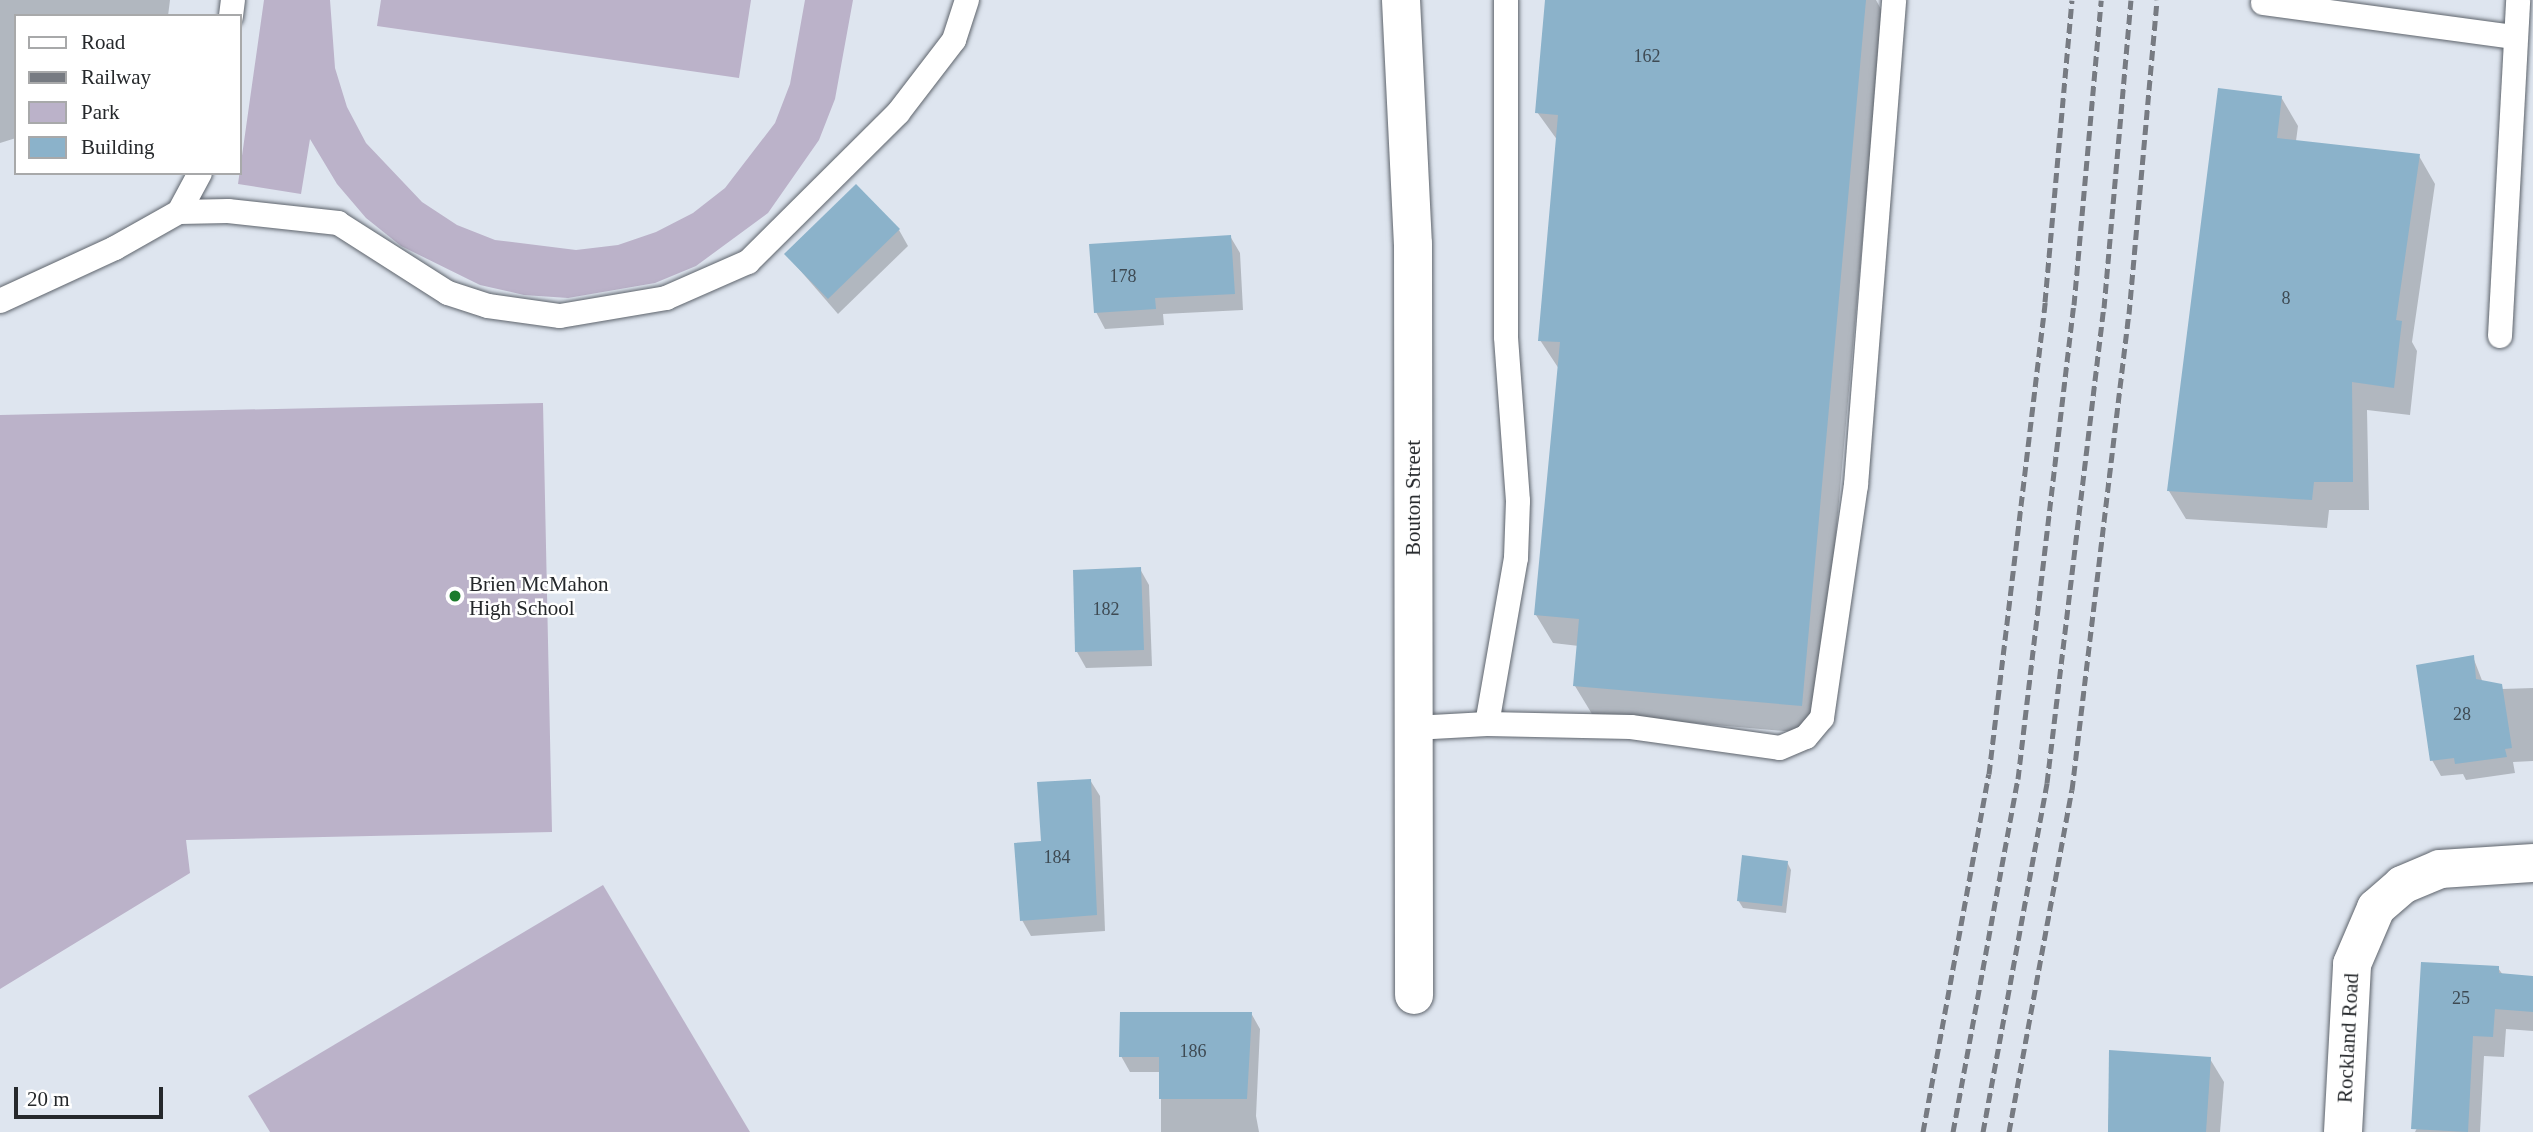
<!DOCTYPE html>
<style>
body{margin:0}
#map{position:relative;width:2533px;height:1132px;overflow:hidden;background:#dee5ef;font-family:Georgia,serif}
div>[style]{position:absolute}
.green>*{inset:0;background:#bbb2c9}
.shadow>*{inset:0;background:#0003}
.building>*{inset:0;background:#8bb2ca}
.roads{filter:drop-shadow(0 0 2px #5e646c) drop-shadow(0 0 2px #5e646c)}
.service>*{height:24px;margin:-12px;padding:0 12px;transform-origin:12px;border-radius:12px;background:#fff}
.minor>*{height:38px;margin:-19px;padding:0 19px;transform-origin:19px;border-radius:19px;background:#fff}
.rail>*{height:5px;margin-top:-2.5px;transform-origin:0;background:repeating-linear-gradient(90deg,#777b82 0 10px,transparent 0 15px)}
.dots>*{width:19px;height:19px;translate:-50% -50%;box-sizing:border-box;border:4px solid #fff;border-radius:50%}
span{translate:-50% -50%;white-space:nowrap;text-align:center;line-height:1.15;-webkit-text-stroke:5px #fff;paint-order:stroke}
.number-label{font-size:18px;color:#3e4a53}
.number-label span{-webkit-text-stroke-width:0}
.street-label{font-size:21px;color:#25282b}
.poi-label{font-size:21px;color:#25282b}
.left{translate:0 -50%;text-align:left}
.legend{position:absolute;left:14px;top:14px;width:228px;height:161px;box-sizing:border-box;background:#fff;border:2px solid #a8a9aa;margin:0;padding:9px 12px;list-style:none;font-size:21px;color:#25282b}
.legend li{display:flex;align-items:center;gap:14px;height:35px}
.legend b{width:35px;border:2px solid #a8a9aa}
.scale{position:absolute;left:14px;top:1087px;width:149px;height:32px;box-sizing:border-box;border:4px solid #25282b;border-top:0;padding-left:9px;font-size:21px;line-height:24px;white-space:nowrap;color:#25282b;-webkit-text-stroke:5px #fff;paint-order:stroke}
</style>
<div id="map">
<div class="green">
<i style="clip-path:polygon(264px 0,330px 0,335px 68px,347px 107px,366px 143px,422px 202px,457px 225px,495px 240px,576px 250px,618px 245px,656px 232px,693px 213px,725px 188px,775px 123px,790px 84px,805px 0,853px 0,835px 99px,819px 140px,768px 213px,696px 266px,655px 283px,568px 298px,524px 295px,480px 285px,401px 246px,366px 218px,337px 184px,310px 139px,301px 194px,238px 184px)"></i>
<i style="clip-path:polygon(381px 0,751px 0,739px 78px,377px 26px)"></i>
<i style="clip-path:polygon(543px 403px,552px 832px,186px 840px,190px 873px,0 989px,0 415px)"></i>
<i style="clip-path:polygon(603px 885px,750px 1132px,270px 1132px,248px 1096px)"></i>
</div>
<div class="shadow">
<i style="clip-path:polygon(0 0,170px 0,168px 16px,16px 16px,16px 138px,0 143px)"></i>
<i style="clip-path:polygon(1547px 0,1876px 0,1883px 13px,1818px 734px,1592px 714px,1575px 686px,1579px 646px,1553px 643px,1536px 615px,1559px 369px,1540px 340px,1558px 141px,1537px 112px)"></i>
<i style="clip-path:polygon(2281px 97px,2298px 126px,2296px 141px,2419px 156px,2435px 184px,2412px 342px,2417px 351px,2410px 415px,2367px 410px,2369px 510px,2329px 510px,2327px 528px,2186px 519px,2169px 491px)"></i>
<i style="clip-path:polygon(899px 230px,908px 246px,838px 314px,786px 254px)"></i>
<i style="clip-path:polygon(1230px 236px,1240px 253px,1243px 310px,1163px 314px,1164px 325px,1105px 329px,1096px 312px)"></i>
<i style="clip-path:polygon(1140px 569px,1149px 585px,1152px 666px,1086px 668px,1077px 652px)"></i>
<i style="clip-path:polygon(2473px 657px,2483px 683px,2502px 689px,2533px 688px,2533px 761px,2513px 762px,2515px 773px,2466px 780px,2463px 774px,2441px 776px,2432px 760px)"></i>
<i style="clip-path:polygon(1090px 780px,1100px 796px,1105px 931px,1031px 936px,1022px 920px,1043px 843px)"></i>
<i style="clip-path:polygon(1787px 862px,1791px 870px,1786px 913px,1743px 908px,1738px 900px)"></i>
<i style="clip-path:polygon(2498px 968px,2503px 975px,2533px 978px,2533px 1031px,2506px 1029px,2504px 1057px,2484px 1056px,2480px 1132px,2415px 1132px)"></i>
<i style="clip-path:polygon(1251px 1013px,1260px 1029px,1256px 1116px,1259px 1132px,1161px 1132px,1161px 1072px,1130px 1072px,1121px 1056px)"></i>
<i style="clip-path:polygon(2111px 1052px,2210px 1059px,2224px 1082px,2220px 1132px,2108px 1132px)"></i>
</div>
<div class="building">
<i style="clip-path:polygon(1545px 0,1866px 0,1802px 706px,1573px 686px,1579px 619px,1534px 615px,1560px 342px,1538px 341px,1558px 115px,1535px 113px)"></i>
<i style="clip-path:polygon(2218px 88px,2282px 96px,2277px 138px,2420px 154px,2396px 320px,2402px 321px,2394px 388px,2352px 382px,2353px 482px,2314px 482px,2312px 500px,2167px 491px)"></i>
<i style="clip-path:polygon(856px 184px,900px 229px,828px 299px,784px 254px)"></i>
<i style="clip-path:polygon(1231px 235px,1235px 294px,1155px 298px,1156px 309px,1094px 313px,1089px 244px)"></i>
<i style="clip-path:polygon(1141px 567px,1144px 650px,1075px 652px,1073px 570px)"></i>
<i style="clip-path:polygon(2474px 655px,2476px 679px,2502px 684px,2512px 748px,2505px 749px,2507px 757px,2455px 764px,2454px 758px,2430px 761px,2416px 665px)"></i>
<i style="clip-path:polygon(1091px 779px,1097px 915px,1020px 921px,1014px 843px,1041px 841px,1037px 782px)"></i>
<i style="clip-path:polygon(1742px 855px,1788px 861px,1782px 906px,1737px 901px)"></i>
<i style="clip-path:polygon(2421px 962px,2499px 966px,2499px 973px,2533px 976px,2533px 1012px,2495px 1009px,2493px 1037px,2473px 1036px,2468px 1132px,2411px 1129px)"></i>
<i style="clip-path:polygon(1120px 1012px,1252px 1012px,1247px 1099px,1159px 1099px,1159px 1057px,1119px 1057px)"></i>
<i style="clip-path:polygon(2109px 1050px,2211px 1057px,2206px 1132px,2108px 1132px)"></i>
</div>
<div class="roads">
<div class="service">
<i style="left:2263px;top:3px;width:255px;rotate:7.7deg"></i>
<i style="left:231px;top:16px;width:16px;rotate:-83deg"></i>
<i style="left:179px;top:212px;width:49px;rotate:-1.2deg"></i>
<i style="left:228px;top:211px;width:111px;rotate:6.2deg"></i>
<i style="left:338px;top:223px;width:130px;rotate:32.5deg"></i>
<i style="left:448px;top:293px;width:42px;rotate:18deg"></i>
<i style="left:488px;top:306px;width:73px;rotate:7.9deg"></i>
<i style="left:560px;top:316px;width:108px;rotate:-9.6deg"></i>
<i style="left:666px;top:298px;width:90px;rotate:-23.7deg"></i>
<i style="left:748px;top:262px;width:211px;rotate:-44.8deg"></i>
<i style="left:898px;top:113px;width:92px;rotate:-52.5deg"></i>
<i style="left:954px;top:40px;width:42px;rotate:-72deg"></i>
<i style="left:0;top:301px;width:127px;rotate:-24.7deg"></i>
<i style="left:115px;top:248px;width:73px;rotate:-29.4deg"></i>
<i style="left:179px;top:212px;width:44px;rotate:-61.7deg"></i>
<i style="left:2500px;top:336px;width:336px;rotate:-86.9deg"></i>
<i style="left:1487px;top:724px;width:169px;rotate:-80.1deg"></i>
<i style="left:1516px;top:558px;width:57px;rotate:-88deg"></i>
<i style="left:1518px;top:501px;width:164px;rotate:-94.2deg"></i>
<i style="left:1506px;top:337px;width:337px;rotate:-90deg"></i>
<i style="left:1414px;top:728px;width:73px;rotate:-3.1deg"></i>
<i style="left:1487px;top:724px;width:144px;rotate:1.2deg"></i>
<i style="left:1631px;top:727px;width:150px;rotate:8deg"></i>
<i style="left:1780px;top:748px;width:28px;rotate:-23deg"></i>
<i style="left:1806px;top:737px;width:25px;rotate:-50deg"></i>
<i style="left:1822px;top:718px;width:235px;rotate:-81.7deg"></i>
<i style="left:1856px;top:485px;width:486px;rotate:-85.5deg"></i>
</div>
<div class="minor">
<i style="left:1401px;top:0;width:244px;rotate:87.2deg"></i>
<i style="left:1413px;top:244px;width:751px;rotate:89.92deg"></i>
<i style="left:2343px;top:1132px;width:168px;rotate:-86.9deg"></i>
<i style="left:2352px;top:964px;width:61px;rotate:-66.8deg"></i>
<i style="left:2376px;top:908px;width:35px;rotate:-41deg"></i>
<i style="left:2402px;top:885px;width:41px;rotate:-22.8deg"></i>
<i style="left:2440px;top:869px;width:93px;rotate:-3.7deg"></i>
</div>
</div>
<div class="rail">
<i style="left:1923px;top:1132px;width:364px;rotate:-79.6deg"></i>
<i style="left:1989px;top:774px;width:475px;rotate:-83.2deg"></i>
<i style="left:2045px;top:302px;width:303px;rotate:-84.9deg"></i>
<i style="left:1953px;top:1132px;width:359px;rotate:-79.6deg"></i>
<i style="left:2018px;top:779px;width:477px;rotate:-83.3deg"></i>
<i style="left:2074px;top:305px;width:306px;rotate:-84.9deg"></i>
<i style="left:1983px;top:1132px;width:355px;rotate:-79.6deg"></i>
<i style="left:2047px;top:783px;width:478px;rotate:-83.2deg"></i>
<i style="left:2104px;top:308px;width:309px;rotate:-85deg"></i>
<i style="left:2009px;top:1132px;width:348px;rotate:-79.6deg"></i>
<i style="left:2072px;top:790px;width:479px;rotate:-83.2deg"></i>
<i style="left:2129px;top:314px;width:315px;rotate:-84.9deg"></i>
</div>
<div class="dots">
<i style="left:455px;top:596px;background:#1b7b2c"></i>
</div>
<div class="number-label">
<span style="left:1647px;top:56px">162</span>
<span style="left:1123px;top:276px">178</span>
<span style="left:2286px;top:298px">8</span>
<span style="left:1106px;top:609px">182</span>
<span style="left:2462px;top:714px">28</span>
<span style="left:1057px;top:857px">184</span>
<span style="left:2461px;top:998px">25</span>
<span style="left:1193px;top:1051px">186</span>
</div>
<div class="street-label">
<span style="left:1413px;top:498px;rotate:-90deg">Bouton Street</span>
<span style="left:2348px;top:1038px;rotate:-87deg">Rockland Road</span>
</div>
<div class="poi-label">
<span class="left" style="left:469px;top:596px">Brien McMahon<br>High School</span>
</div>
<ul class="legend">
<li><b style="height:9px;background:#fff"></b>Road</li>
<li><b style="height:9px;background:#777b82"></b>Railway</li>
<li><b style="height:19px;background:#bbb2c9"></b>Park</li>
<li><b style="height:19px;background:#8bb2ca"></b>Building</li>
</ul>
<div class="scale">20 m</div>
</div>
